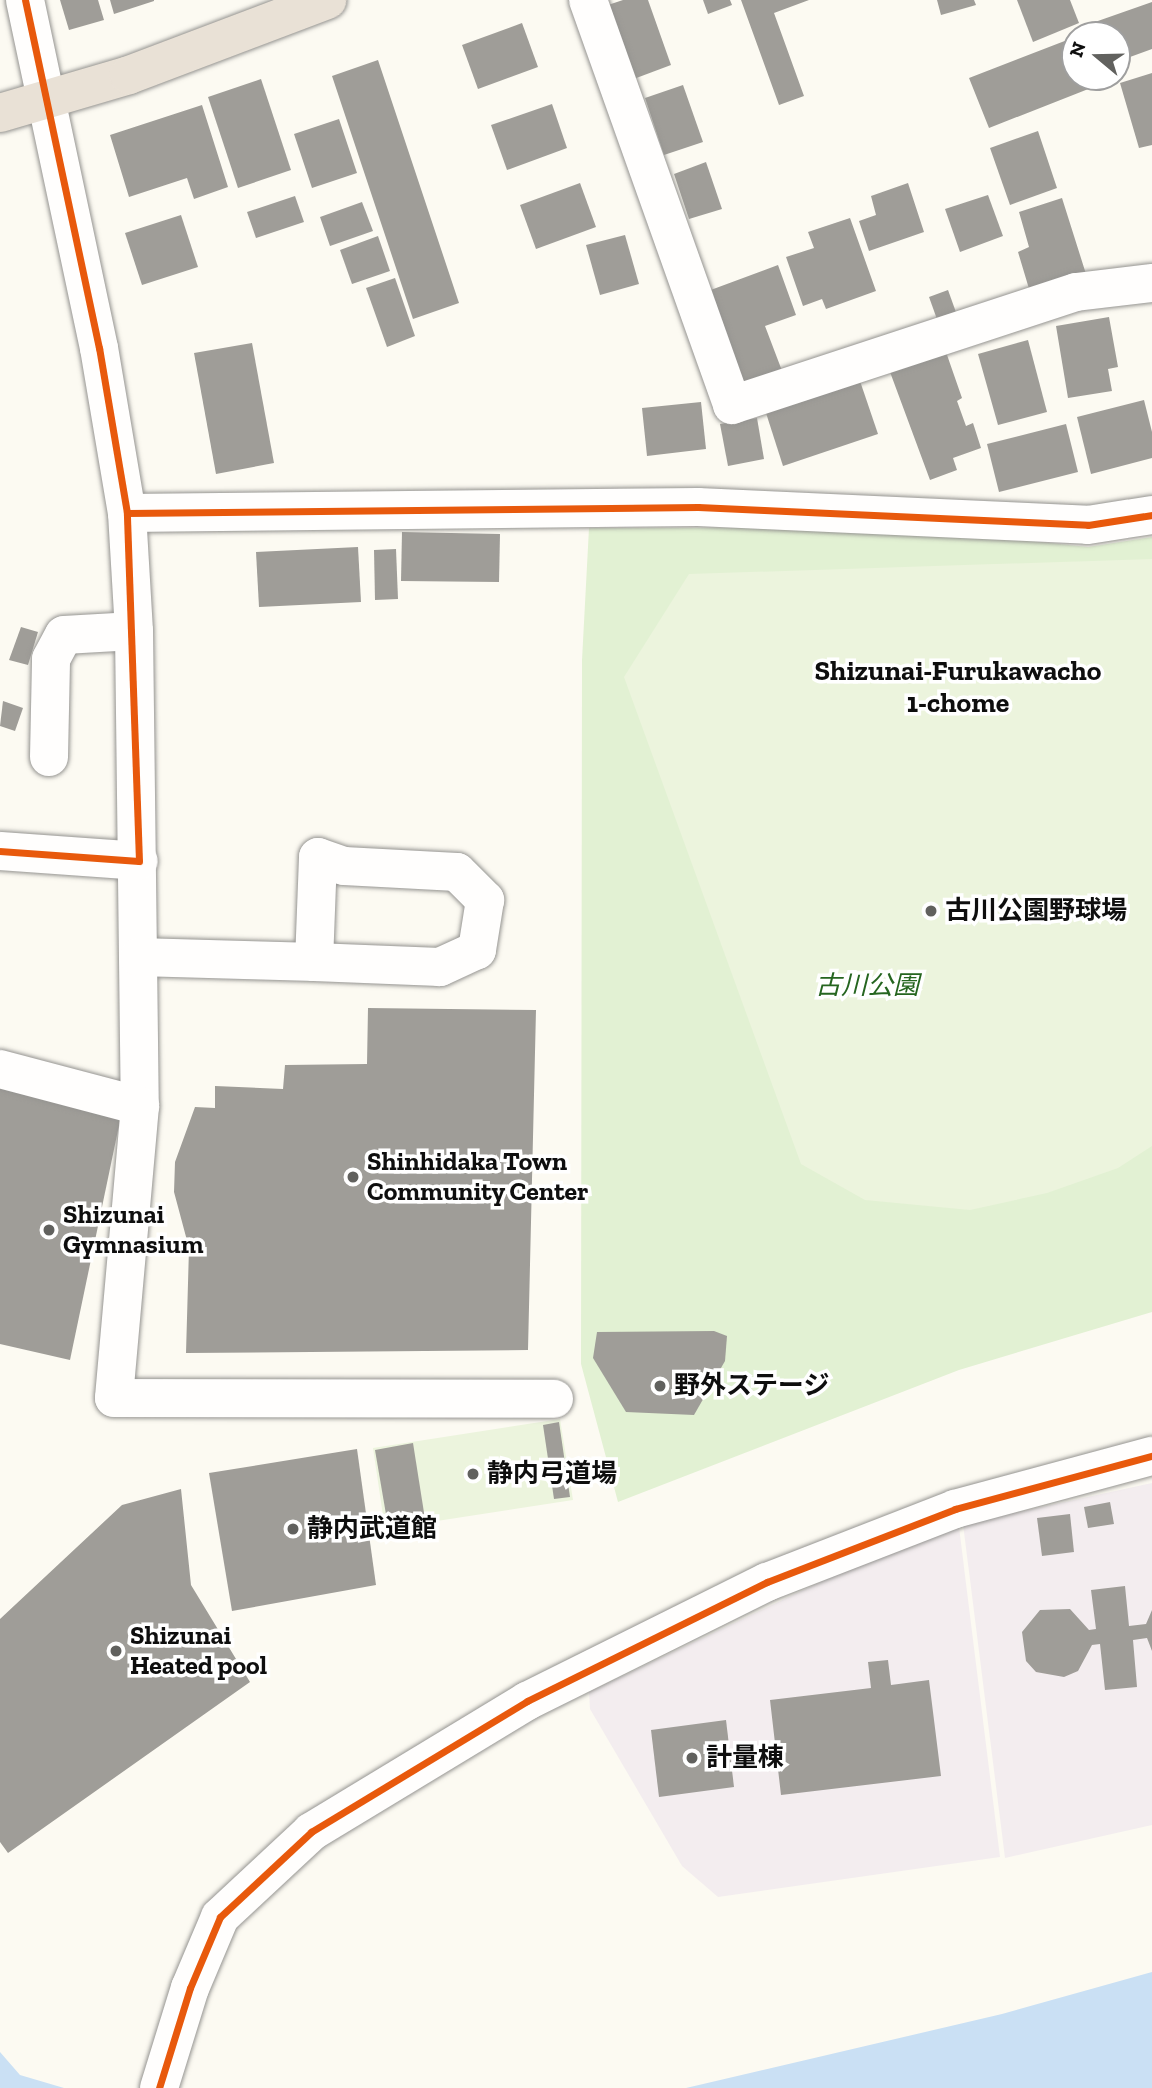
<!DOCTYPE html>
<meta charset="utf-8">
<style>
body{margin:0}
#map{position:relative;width:1152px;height:2088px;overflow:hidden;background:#fcfaf2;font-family:"Zilla Slab","Noto Sans JP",serif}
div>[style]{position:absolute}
.industrial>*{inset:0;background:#f3edef}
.green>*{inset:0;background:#e2f1d3}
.pitch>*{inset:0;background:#ecf4dd}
.water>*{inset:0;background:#cae0f4}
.building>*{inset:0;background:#9f9d98}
.roads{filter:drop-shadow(0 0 2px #959491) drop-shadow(0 0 2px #959491)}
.minor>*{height:38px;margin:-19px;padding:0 19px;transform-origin:19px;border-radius:19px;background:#fffefd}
.highway>*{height:38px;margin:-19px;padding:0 19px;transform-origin:19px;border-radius:19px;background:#e9e1d6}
.cycleway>*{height:7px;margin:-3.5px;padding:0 3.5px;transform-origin:3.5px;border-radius:3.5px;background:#e8590c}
.dots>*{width:19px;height:19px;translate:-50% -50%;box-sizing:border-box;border:4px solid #fff;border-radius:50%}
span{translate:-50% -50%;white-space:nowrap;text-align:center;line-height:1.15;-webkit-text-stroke:7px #fff;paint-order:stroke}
.poi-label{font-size:26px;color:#0e0e0e;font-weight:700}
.left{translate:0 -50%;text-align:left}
.park-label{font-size:26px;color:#25651f;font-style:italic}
.neighbourhood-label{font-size:28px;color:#0e0e0e;font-weight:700}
.north{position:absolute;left:1061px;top:21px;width:70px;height:70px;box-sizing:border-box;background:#fff;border:2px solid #9f9f9f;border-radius:50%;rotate:289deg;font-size:19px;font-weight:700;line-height:28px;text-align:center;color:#0e0e0e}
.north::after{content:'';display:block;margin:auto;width:24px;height:32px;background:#61615e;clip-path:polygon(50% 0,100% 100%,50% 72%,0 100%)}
</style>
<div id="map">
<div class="industrial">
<i style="clip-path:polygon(1152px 1483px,1152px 1825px,1005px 1858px,963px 1524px)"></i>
<i style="clip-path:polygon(959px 1527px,1000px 1857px,718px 1897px,682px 1866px,590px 1709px,589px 1692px,881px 1553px)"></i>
</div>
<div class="green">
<i style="clip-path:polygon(903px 527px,1088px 547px,1152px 537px,1152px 1312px,959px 1370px,618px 1502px,581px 1364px,582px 660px,589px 528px)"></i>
</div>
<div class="pitch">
<i style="clip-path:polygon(1152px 559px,1152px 1146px,1118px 1168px,1047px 1193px,970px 1210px,865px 1200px,801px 1164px,624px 677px,689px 574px)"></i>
<i style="clip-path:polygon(560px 1419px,573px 1500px,385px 1529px,373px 1448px)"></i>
</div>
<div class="water">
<i style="clip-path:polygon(1152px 1972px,1152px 2088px,686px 2088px,1002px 2014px)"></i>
<i style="clip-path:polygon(0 2052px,20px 2075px,64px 2088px,0 2088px)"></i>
</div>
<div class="building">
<i style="clip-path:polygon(60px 0,98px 0,104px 20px,69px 30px)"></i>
<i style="clip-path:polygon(110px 0,154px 0,154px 1px,114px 14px)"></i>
<i style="clip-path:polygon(623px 0,648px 0,671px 65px,631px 80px,605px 6px)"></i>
<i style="clip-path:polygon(703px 0,730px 0,732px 5px,708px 14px)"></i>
<i style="clip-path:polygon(741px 0,809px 0,774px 13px,804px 96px,779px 105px)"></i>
<i style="clip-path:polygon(937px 0,974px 0,976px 5px,941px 15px)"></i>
<i style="clip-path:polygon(1017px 0,1070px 0,1079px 23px,1033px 42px)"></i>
<i style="clip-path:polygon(1152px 2px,1152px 49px,1119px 61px,1117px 35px,1100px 35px,1095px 22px)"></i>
<i style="clip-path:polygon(522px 23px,538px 67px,478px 89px,462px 45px)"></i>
<i style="clip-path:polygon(1075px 37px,1075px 77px,1098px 77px,1101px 84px,989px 128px,969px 78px)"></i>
<i style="clip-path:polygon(378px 60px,459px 303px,413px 319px,332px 76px)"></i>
<i style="clip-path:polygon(1152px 73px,1152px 145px,1139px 148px,1120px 83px)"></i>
<i style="clip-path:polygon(261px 79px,291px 170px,238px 188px,208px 97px)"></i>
<i style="clip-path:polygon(683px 85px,703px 142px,664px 155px,645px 98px)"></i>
<i style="clip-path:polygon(552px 104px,567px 148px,507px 170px,491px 125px)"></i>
<i style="clip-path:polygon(202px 105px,228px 187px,194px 199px,187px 178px,129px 197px,110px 135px)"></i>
<i style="clip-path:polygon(339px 119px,357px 173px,312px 188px,294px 134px)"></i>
<i style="clip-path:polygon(1038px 131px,1057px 188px,1010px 205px,990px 148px)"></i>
<i style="clip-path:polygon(706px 162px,722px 209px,689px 219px,674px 174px)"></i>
<i style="clip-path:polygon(580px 183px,596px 227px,536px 249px,520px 205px)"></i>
<i style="clip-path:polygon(908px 183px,924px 232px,869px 251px,859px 221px,876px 215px,871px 196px)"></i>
<i style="clip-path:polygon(988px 195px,1003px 236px,960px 252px,945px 209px)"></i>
<i style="clip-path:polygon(295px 196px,304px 222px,256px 238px,247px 212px)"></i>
<i style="clip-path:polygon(1062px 198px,1086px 274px,1030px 292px,1018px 252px,1029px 247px,1019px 212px)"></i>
<i style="clip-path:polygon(362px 202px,373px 231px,330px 246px,320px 217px)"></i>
<i style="clip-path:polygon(181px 215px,198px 267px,142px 285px,125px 233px)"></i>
<i style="clip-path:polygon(850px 218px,876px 291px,826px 309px,822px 299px,803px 306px,786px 257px,814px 248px,808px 232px)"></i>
<i style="clip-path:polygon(625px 235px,639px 284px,600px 295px,586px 245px)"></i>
<i style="clip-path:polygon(378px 236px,390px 271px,352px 284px,340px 250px)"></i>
<i style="clip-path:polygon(778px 265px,796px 315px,765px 326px,784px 376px,746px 390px,708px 291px)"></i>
<i style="clip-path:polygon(395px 278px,415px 336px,387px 347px,366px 288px)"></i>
<i style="clip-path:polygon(948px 290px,957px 315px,938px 322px,929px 297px)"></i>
<i style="clip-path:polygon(1109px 317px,1118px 367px,1108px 369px,1112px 391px,1068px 398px,1056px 326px)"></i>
<i style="clip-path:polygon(1028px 340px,1047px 412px,998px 425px,978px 354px)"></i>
<i style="clip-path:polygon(252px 343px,274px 463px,216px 474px,194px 353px)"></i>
<i style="clip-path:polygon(946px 352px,962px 398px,957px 401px,966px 426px,973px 423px,981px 448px,953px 458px,957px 470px,930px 480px,890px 372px)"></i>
<i style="clip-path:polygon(860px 381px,878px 434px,783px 466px,766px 413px)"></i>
<i style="clip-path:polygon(1144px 400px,1152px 432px,1152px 458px,1091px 474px,1077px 417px)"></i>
<i style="clip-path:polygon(701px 402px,706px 449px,647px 456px,642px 408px)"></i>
<i style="clip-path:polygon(757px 418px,764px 459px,728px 466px,720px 424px)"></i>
<i style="clip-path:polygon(1066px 424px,1078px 472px,999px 492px,987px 444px)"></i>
<i style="clip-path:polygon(402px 532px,500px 534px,499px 582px,401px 581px)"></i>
<i style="clip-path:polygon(358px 547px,361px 602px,259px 607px,256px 552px)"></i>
<i style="clip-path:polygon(396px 549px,398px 599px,375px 600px,374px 550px)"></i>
<i style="clip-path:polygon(21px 627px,38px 632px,28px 665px,9px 660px)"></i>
<i style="clip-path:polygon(3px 701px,23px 708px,15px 731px,0 726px)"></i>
<i style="clip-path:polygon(368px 1008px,536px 1010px,528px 1350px,186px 1353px,189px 1248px,174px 1192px,175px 1162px,195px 1107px,215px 1108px,215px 1086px,283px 1089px,285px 1065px,367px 1064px)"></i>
<i style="clip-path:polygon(0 1083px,121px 1116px,70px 1360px,0 1344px)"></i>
<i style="clip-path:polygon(714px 1331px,727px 1336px,725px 1361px,694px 1415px,626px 1412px,593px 1358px,597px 1332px)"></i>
<i style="clip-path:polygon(559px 1422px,570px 1497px,554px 1499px,543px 1425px)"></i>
<i style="clip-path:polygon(413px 1443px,425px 1519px,388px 1526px,375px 1450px)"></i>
<i style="clip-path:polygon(357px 1449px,376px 1585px,232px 1611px,209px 1473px)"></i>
<i style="clip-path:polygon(181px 1489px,191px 1585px,250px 1682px,8px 1853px,0 1842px,0 1619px,122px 1505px)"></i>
<i style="clip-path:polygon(1110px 1502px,1114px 1524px,1088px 1528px,1084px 1507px)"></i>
<i style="clip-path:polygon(1070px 1514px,1074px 1552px,1042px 1556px,1037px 1518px)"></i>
<i style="clip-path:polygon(1125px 1586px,1129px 1626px,1146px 1624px,1152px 1610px,1152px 1651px,1147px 1638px,1133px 1640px,1137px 1687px,1105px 1690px,1100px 1644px,1092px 1645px,1078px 1671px,1064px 1677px,1036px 1672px,1026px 1661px,1022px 1632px,1040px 1610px,1070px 1609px,1089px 1630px,1096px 1629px,1091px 1590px)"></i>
<i style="clip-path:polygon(888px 1660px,891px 1685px,929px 1680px,941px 1776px,781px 1795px,770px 1700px,871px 1688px,868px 1662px)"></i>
<i style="clip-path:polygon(726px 1720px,734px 1787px,659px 1797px,651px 1730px)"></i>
</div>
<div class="roads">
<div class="minor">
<i style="left:25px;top:0;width:356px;rotate:78deg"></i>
<i style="left:99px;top:348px;width:167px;rotate:80.4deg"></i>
<i style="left:127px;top:513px;width:118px;rotate:86.6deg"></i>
<i style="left:134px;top:631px;width:475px;rotate:89.3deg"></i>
<i style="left:140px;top:1106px;width:293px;rotate:95.1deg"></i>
<i style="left:114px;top:1398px;width:440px;rotate:0.1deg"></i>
<i style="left:588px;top:0;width:430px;rotate:70.4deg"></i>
<i style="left:732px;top:405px;width:362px;rotate:-18.2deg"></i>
<i style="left:1076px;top:292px;width:77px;rotate:-6.8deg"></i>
<i style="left:127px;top:513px;width:571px;rotate:-0.6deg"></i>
<i style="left:698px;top:507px;width:390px;rotate:2.6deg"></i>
<i style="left:1088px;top:525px;width:65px;rotate:-8.9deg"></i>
<i style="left:49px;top:757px;width:98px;rotate:-88.8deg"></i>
<i style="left:51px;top:659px;width:27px;rotate:-62deg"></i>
<i style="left:64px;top:635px;width:70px;rotate:-3.3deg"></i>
<i style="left:0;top:851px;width:139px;rotate:4.1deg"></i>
<i style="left:139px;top:957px;width:175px;rotate:1.6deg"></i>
<i style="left:314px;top:962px;width:105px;rotate:-87.8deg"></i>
<i style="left:318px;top:857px;width:28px;rotate:19deg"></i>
<i style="left:344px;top:866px;width:113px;rotate:3deg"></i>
<i style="left:457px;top:872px;width:40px;rotate:45deg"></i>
<i style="left:485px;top:900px;width:51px;rotate:99.1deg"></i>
<i style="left:477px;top:950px;width:41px;rotate:155.3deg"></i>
<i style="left:440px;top:967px;width:126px;rotate:-177.7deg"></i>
<i style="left:0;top:1069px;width:145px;rotate:14.8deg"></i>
<i style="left:159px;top:2088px;width:105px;rotate:-72.8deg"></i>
<i style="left:190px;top:1988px;width:77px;rotate:-67.1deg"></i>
<i style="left:220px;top:1917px;width:125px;rotate:-43deg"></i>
<i style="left:311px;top:1832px;width:253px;rotate:-31.2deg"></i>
<i style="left:527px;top:1701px;width:268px;rotate:-26.4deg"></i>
<i style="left:767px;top:1582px;width:202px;rotate:-21.2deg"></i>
<i style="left:955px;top:1509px;width:204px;rotate:-15.1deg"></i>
</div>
<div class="highway">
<i style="left:0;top:113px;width:134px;rotate:-16.4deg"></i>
<i style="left:129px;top:75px;width:212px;rotate:-20.7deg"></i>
</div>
</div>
<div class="cycleway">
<i style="left:127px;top:513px;width:571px;rotate:-0.6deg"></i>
<i style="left:698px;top:507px;width:390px;rotate:2.6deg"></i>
<i style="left:1088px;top:525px;width:65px;rotate:-8.9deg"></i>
<i style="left:0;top:851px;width:139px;rotate:4.1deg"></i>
<i style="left:139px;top:861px;width:348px;rotate:-92deg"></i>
<i style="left:127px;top:513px;width:167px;rotate:-99.6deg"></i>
<i style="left:99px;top:348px;width:356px;rotate:-102deg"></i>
<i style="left:159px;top:2088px;width:105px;rotate:-72.8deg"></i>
<i style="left:190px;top:1988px;width:77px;rotate:-67.1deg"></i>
<i style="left:220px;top:1917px;width:125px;rotate:-43deg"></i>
<i style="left:311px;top:1832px;width:253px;rotate:-31.2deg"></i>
<i style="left:527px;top:1701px;width:268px;rotate:-26.4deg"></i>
<i style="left:767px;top:1582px;width:202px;rotate:-21.2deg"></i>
<i style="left:955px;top:1509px;width:204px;rotate:-15.1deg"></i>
</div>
<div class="dots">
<i style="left:931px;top:911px;background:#61615e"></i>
<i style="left:353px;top:1177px;background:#61615e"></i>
<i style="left:49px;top:1230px;background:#61615e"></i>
<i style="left:660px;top:1386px;background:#61615e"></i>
<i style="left:473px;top:1474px;background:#61615e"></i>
<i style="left:293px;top:1529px;background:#61615e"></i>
<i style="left:116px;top:1651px;background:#61615e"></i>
<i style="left:692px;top:1758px;background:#61615e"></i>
</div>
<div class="poi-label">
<span class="left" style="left:945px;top:911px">古川公園野球場</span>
<span class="left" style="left:367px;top:1177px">Shinhidaka Town<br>Community Center</span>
<span class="left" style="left:63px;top:1230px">Shizunai<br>Gymnasium</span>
<span class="left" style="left:674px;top:1386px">野外ステージ</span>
<span class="left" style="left:487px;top:1474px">静内弓道場</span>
<span class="left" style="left:307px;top:1529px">静内武道館</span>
<span class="left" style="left:130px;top:1651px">Shizunai<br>Heated pool</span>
<span class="left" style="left:706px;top:1758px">計量棟</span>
</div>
<div class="park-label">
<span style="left:867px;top:986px">古川公園</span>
</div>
<div class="neighbourhood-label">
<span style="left:958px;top:687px">Shizunai-Furukawacho<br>1-chome</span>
</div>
<div class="north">N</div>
</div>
